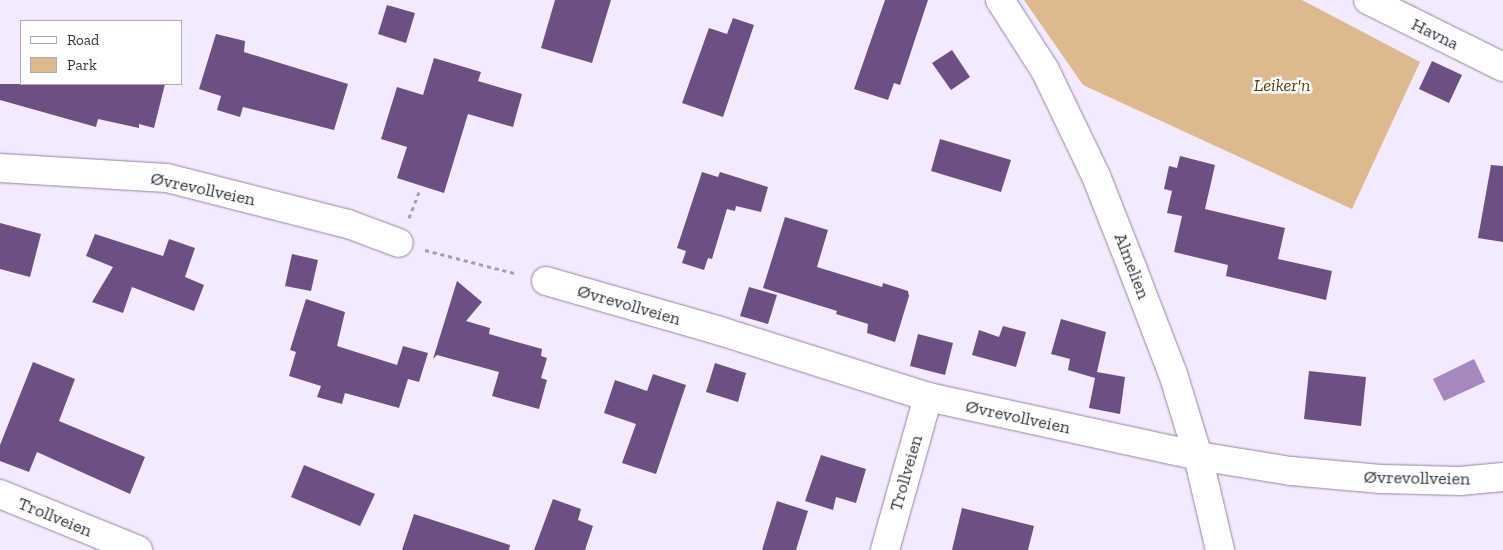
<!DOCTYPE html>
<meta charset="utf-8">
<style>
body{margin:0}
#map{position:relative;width:1503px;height:550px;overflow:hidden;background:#f4eafe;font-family:"Zilla Slab",serif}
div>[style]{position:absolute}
.green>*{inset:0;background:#ddb990}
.water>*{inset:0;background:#a687be}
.building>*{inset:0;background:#6d5083}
.path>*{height:3px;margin-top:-1.5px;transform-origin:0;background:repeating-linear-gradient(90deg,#a69eaf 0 4px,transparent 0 8px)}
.roads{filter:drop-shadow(0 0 1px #9484a2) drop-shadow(0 0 1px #9484a2)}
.minor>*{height:28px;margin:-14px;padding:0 14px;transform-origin:14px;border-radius:14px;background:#fff}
span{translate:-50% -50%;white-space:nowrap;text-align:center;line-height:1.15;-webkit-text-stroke:5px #fff;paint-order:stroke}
.street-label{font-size:18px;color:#39323f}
.park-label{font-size:18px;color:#5a3b11;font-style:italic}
.legend{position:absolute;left:20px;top:20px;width:162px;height:65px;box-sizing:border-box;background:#fff;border:1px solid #b0adb2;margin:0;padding:6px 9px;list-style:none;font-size:15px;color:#39323f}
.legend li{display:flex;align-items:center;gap:10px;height:25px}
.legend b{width:25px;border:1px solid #b0adb2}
</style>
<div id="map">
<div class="green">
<i style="clip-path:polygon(1024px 0,1302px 0,1420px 62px,1352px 209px,1083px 85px)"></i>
</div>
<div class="water">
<i style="clip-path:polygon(1474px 359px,1485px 382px,1444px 401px,1433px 379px)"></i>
</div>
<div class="building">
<i style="clip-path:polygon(555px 0,611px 0,592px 63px,541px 48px)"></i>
<i style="clip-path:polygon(885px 0,928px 0,900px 85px,894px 83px,888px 100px,854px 89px)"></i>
<i style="clip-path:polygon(387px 5px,415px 13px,406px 43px,378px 34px)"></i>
<i style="clip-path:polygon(733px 18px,754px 25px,723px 117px,682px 103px,709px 28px,727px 34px)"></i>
<i style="clip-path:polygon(216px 34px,245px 41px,244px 52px,348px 84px,334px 130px,243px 107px,240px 117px,217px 110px,221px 96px,199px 89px)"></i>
<i style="clip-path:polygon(952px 50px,970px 77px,951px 90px,932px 63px)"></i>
<i style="clip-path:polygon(434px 58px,481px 72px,478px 81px,522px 94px,513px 127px,468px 114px,444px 193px,397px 178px,407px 147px,381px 139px,397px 87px,423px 95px)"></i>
<i style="clip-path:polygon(1432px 61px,1462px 75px,1449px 103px,1419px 89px)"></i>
<i style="clip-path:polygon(0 84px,165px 84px,154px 128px,139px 124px,139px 128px,98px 119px,96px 127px,0 100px)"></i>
<i style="clip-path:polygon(940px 139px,1011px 160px,1001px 192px,931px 171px)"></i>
<i style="clip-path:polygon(1180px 156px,1215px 165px,1205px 209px,1285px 228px,1278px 259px,1332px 271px,1326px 300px,1226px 276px,1228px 265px,1174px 252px,1182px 216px,1167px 213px,1172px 191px,1164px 189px,1169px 166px,1177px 168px)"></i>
<i style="clip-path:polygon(1491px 165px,1503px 166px,1503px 242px,1478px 238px)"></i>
<i style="clip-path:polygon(702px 172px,718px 177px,720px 172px,768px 187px,761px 212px,736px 206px,735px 211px,727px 209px,712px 259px,708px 258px,704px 270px,682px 263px,686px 251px,677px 248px)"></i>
<i style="clip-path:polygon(785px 217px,828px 230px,817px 267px,882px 287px,883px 283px,908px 291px,909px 296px,895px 342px,867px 333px,868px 324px,836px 314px,837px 311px,763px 288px)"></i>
<i style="clip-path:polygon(0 223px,41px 234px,30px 277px,0 269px)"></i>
<i style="clip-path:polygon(95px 234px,163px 256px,169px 239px,195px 248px,185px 277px,204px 285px,194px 311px,132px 287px,123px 313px,92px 302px,113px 267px,86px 256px)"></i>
<i style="clip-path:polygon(292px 254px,318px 260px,311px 291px,285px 286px)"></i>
<i style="clip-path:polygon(457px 281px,482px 302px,466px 321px,490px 328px,489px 334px,542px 349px,541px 356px,547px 358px,541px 378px,547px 380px,539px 409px,492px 396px,499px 372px,437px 355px,433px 359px)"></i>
<i style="clip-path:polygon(749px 287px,777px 295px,768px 324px,740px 316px)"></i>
<i style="clip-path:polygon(306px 299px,345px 312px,337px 346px,397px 365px,403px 346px,428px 353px,419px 382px,408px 379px,399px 408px,345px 393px,342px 404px,317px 397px,321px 386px,289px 376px,296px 352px,290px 350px)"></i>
<i style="clip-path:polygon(1061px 319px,1106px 332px,1097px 372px,1125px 377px,1120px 414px,1089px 408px,1095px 378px,1068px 370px,1070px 359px,1051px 354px)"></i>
<i style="clip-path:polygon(1003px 326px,1026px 332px,1016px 367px,972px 355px,979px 330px,999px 337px)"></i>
<i style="clip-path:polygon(918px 334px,953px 343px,945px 375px,910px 366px)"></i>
<i style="clip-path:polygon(33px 362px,75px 379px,59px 421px,145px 457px,130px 494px,37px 452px,29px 472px,0 461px,0 445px)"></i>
<i style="clip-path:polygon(715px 363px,746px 373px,738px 402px,706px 392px)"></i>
<i style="clip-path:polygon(1309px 371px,1366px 377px,1361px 426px,1304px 419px)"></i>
<i style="clip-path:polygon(653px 374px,686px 385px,656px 474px,622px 463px,636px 424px,604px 413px,615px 380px,647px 391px)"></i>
<i style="clip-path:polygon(821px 455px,866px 469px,856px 503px,836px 497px,833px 510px,805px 501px)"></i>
<i style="clip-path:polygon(304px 465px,375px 494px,360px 526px,291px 497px)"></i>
<i style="clip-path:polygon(553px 499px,581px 509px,578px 520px,593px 526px,585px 550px,534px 550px)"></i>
<i style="clip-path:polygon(777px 501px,808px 511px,796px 550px,762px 550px)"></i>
<i style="clip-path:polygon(962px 508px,1034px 526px,1028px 550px,952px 550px)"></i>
<i style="clip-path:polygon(414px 514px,510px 545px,509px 550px,402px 550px)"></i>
</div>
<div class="path">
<i style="left:409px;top:218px;width:31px;rotate:-69deg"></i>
<i style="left:425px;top:250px;width:96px;rotate:14.5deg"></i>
</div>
<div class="roads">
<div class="minor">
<i style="left:1000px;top:0;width:83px;rotate:57.3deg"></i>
<i style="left:1045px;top:70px;width:118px;rotate:64.3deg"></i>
<i style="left:1096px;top:176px;width:101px;rotate:68.5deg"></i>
<i style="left:1133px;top:270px;width:111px;rotate:69deg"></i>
<i style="left:1173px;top:374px;width:86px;rotate:73deg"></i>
<i style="left:1198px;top:456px;width:97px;rotate:76.8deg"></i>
<i style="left:1368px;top:0;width:151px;rotate:26.4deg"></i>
<i style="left:0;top:168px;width:167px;rotate:3.4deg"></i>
<i style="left:167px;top:178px;width:187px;rotate:14.3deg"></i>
<i style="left:348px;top:224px;width:54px;rotate:20.4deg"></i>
<i style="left:546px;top:281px;width:181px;rotate:16deg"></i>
<i style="left:720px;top:331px;width:218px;rotate:17.6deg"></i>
<i style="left:928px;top:397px;width:276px;rotate:12.3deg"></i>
<i style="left:1198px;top:456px;width:94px;rotate:9.2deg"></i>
<i style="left:1291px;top:471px;width:90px;rotate:5.1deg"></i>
<i style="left:1381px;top:479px;width:79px;rotate:1.5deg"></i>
<i style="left:1460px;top:481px;width:43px;rotate:-5.3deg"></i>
<i style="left:0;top:494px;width:149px;rotate:22.1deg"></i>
<i style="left:885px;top:550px;width:159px;rotate:-74.3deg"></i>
</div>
</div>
<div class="street-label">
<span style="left:1435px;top:34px;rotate:26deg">Havna</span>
<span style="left:203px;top:189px;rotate:12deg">Øvrevollveien</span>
<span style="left:1132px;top:266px;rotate:69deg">Almelien</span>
<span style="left:629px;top:305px;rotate:16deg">Øvrevollveien</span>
<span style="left:1018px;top:417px;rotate:12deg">Øvrevollveien</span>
<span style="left:906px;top:473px;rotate:-74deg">Trollveien</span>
<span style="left:1417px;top:478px;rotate:1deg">Øvrevollveien</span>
<span style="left:55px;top:517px;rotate:22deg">Trollveien</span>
</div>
<div class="park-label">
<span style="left:1282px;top:85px">Leiker'n</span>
</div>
<ul class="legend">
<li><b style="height:6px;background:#fff"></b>Road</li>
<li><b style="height:14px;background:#ddb990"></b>Park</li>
</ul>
</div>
